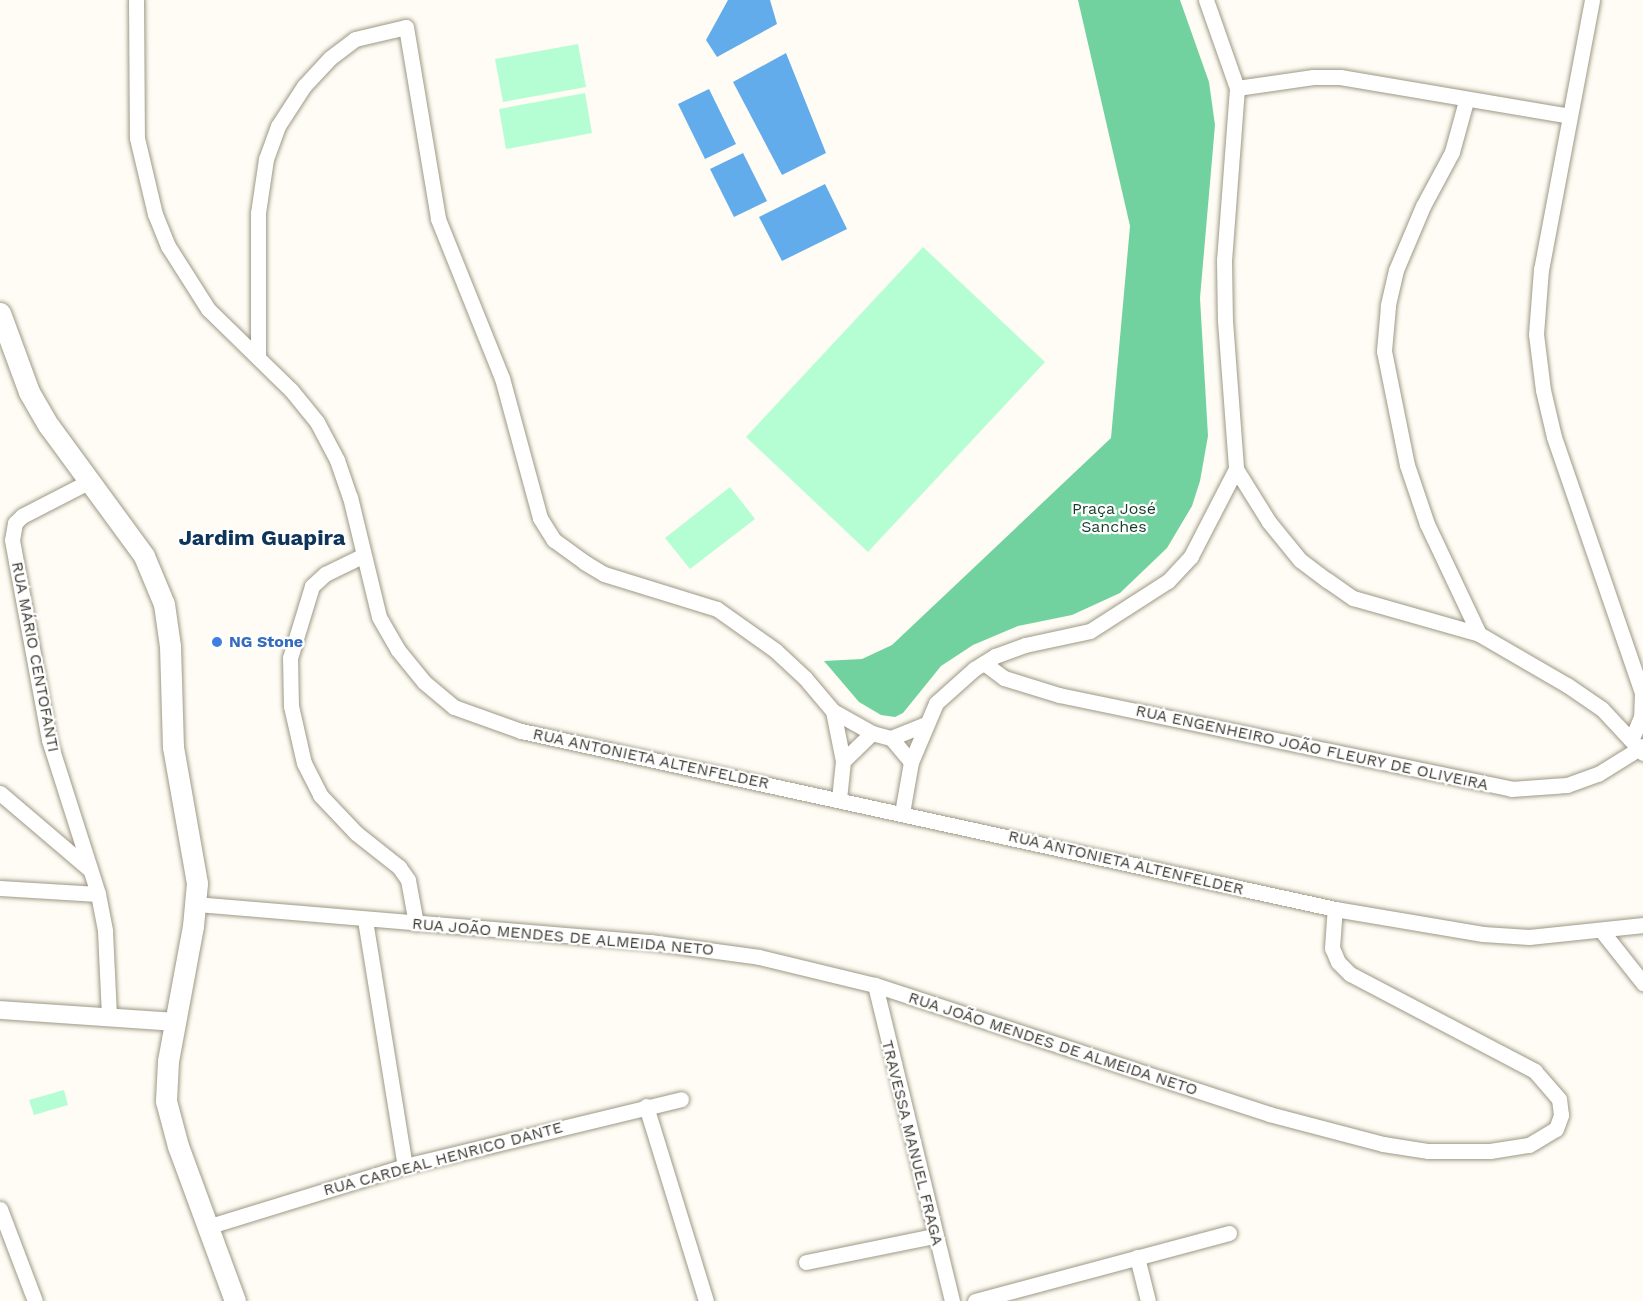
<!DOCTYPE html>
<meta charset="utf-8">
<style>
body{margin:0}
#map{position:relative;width:1643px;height:1301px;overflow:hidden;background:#fefcf4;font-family:"Work Sans",sans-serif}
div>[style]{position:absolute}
.green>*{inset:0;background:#b5fed4}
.forest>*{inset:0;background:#72d29f}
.water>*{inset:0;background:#63aceb}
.roads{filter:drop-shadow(0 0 2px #9e9885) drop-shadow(0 0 2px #9e9885)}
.minor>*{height:15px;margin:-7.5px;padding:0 7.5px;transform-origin:7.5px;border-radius:7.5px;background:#fff}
.tertiary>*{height:18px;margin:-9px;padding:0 9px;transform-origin:9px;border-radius:9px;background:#fff}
.secondary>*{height:21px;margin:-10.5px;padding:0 10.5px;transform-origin:10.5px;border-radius:10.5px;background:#fff}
.dots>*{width:16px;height:16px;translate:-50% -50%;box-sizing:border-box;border:3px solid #fff;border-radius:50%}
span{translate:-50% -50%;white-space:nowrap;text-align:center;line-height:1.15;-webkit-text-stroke:4.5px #fff;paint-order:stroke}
.park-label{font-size:16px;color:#143d29}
.shop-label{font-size:16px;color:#366cbe;font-weight:700}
.left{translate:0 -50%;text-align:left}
.street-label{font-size:16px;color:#3f3d35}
.district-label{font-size:22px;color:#0e345a;font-weight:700}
</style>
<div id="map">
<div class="green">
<i style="clip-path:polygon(578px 44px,586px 87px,503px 102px,495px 59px)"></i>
<i style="clip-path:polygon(585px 93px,592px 133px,506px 149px,499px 109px)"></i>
<i style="clip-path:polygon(923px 247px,1045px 362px,868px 552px,746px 437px)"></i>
<i style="clip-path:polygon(730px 487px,755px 519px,690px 569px,665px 538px)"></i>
<i style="clip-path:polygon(64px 1090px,68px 1105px,34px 1115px,29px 1100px)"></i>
</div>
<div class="forest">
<i style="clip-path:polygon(1078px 0,1180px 0,1209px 82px,1215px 125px,1200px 298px,1208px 436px,1200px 481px,1192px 506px,1167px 548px,1120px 593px,1072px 615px,1018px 626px,973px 645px,941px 666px,903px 713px,895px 717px,881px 715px,859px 702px,824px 661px,862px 659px,892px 645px,1111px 438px,1130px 226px)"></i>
</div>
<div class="water">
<i style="clip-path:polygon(728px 0,770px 0,777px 24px,717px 57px,706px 40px)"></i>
<i style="clip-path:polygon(786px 53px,826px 153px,782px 175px,733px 82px)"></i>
<i style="clip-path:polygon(709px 89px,736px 144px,705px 159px,678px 104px)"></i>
<i style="clip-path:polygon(743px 153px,767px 201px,734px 217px,710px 169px)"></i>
<i style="clip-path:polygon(825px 184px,847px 229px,782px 261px,759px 217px)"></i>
</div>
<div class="roads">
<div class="minor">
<i style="left:136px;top:0;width:138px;rotate:89.6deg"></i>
<i style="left:137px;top:138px;width:78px;rotate:76.7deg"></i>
<i style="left:155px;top:214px;width:35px;rotate:68deg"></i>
<i style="left:168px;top:246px;width:75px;rotate:57.6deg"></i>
<i style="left:208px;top:309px;width:116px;rotate:44.3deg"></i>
<i style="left:291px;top:390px;width:41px;rotate:50.9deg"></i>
<i style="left:317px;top:422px;width:43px;rotate:62.2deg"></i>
<i style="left:337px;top:460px;width:39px;rotate:71deg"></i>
<i style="left:350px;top:497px;width:123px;rotate:76.4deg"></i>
<i style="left:379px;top:617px;width:38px;rotate:60deg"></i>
<i style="left:398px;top:650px;width:41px;rotate:50.9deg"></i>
<i style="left:424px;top:682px;width:39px;rotate:40deg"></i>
<i style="left:454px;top:707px;width:71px;rotate:19.7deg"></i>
<i style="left:521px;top:731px;width:833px;rotate:12.33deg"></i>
<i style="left:1335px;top:909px;width:150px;rotate:9.6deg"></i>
<i style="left:1483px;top:934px;width:46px;rotate:3.7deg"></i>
<i style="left:1529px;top:937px;width:115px;rotate:-6deg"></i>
<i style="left:1206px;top:0;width:93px;rotate:70.6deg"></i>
<i style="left:1237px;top:88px;width:172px;rotate:94.3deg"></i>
<i style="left:1224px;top:260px;width:61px;rotate:89.1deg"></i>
<i style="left:1225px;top:321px;width:148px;rotate:85.7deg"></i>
<i style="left:1236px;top:469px;width:62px;rotate:58.1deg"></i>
<i style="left:1269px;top:522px;width:49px;rotate:50.8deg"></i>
<i style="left:1300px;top:560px;width:34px;rotate:37deg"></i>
<i style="left:1327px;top:580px;width:32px;rotate:35deg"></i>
<i style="left:1353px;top:598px;width:131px;rotate:15.9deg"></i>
<i style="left:1479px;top:634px;width:102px;rotate:30.1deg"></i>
<i style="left:1567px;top:685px;width:42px;rotate:34.4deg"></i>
<i style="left:1602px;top:709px;width:60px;rotate:47deg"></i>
<i style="left:1592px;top:0;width:274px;rotate:100.7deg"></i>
<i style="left:1541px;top:269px;width:65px;rotate:94.4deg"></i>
<i style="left:1536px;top:334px;width:56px;rotate:82.9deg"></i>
<i style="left:1543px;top:390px;width:48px;rotate:76.8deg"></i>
<i style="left:1554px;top:437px;width:271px;rotate:71deg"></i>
<i style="left:1642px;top:693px;width:24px;rotate:92deg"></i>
<i style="left:1641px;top:717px;width:23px;rotate:113deg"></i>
<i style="left:1237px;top:88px;width:77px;rotate:-8.2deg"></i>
<i style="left:1313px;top:77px;width:27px"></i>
<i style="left:1340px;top:77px;width:233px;rotate:9.6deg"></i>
<i style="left:1466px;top:101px;width:53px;rotate:105.4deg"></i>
<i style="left:1452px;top:152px;width:61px;rotate:118.2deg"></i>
<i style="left:1423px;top:206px;width:69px;rotate:112.9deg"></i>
<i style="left:1396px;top:270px;width:37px;rotate:103deg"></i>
<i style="left:1388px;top:306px;width:45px;rotate:95.1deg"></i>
<i style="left:1384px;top:351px;width:116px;rotate:78.6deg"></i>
<i style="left:1407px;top:465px;width:62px;rotate:71.3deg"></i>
<i style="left:1427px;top:524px;width:122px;rotate:64.7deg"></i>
<i style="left:258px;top:356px;width:143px;rotate:-90deg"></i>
<i style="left:258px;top:213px;width:55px;rotate:-81.6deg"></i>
<i style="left:266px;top:159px;width:35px;rotate:-70deg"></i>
<i style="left:278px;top:126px;width:48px;rotate:-57deg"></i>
<i style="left:304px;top:86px;width:38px;rotate:-47deg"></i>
<i style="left:330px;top:58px;width:31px;rotate:-37deg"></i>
<i style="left:355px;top:39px;width:52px;rotate:-13.2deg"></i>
<i style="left:406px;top:27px;width:195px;rotate:80.5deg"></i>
<i style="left:438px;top:219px;width:171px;rotate:68.1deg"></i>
<i style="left:502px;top:378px;width:145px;rotate:74.8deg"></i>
<i style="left:540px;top:518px;width:26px;rotate:58deg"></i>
<i style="left:554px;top:540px;width:37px;rotate:36deg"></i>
<i style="left:584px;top:562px;width:23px;rotate:31deg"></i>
<i style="left:604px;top:574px;width:118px;rotate:17.2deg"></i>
<i style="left:717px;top:609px;width:72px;rotate:35.4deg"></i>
<i style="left:776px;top:651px;width:40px;rotate:43deg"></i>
<i style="left:805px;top:678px;width:43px;rotate:49.7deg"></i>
<i style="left:833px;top:711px;width:51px;rotate:78.7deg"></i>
<i style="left:843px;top:761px;width:39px;rotate:96deg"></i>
<i style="left:90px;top:481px;width:76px;rotate:152.8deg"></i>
<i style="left:22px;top:516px;width:10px;rotate:135deg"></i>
<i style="left:15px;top:523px;width:17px;rotate:100deg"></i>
<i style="left:12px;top:540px;width:203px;rotate:79.5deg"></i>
<i style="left:49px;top:740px;width:162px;rotate:72.3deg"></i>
<i style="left:98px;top:894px;width:38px;rotate:79deg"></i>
<i style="left:105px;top:931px;width:84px;rotate:87.3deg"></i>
<i style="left:362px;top:556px;width:41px;rotate:154.1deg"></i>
<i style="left:325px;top:574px;width:18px;rotate:137deg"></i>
<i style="left:312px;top:586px;width:75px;rotate:107deg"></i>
<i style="left:290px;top:658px;width:48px;rotate:88.8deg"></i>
<i style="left:291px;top:706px;width:58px;rotate:77.2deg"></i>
<i style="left:304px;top:763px;width:36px;rotate:63deg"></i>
<i style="left:320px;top:795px;width:52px;rotate:46.5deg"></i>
<i style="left:356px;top:833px;width:55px;rotate:38.3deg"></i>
<i style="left:399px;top:867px;width:16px;rotate:55deg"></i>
<i style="left:408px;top:880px;width:44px;rotate:79.5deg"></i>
<i style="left:984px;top:663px;width:25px;rotate:37deg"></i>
<i style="left:1004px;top:678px;width:58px;rotate:17.2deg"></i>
<i style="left:1059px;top:695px;width:462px;rotate:11.7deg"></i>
<i style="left:1511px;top:789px;width:56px;rotate:-4.1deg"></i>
<i style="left:1567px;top:785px;width:33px;rotate:-20deg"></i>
<i style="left:1598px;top:774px;width:53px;rotate:-31.9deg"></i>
<i style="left:833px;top:711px;width:45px;rotate:29.4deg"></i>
<i style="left:872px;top:733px;width:20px;rotate:15deg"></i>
<i style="left:891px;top:738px;width:37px;rotate:-22deg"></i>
<i style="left:891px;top:738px;width:31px;rotate:50deg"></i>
<i style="left:843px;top:761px;width:40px;rotate:-44deg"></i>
<i style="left:0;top:793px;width:116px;rotate:40.4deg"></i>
<i style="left:902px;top:813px;width:52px;rotate:-80deg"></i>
<i style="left:911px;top:762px;width:64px;rotate:-67deg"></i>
<i style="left:936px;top:703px;width:51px;rotate:-41.8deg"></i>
<i style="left:974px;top:669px;width:25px;rotate:-32deg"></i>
<i style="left:995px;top:656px;width:32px;rotate:-20deg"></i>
<i style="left:1025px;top:645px;width:66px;rotate:-12.2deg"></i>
<i style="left:1090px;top:631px;width:93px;rotate:-32.7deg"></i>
<i style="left:1168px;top:581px;width:34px;rotate:-47deg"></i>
<i style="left:1191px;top:556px;width:98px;rotate:-62.7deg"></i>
<i style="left:0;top:888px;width:98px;rotate:3.5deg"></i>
<i style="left:196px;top:904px;width:456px;rotate:4.8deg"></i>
<i style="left:650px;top:942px;width:110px;rotate:7.8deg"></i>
<i style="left:759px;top:957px;width:119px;rotate:13.6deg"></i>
<i style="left:875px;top:985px;width:415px;rotate:18.1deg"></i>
<i style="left:1269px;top:1114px;width:118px;rotate:14.7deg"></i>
<i style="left:1383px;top:1144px;width:46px;rotate:8.8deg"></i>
<i style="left:1428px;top:1151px;width:62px"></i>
<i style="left:1490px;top:1151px;width:39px;rotate:-9deg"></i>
<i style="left:1529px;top:1145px;width:31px;rotate:-31deg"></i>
<i style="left:1556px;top:1129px;width:15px;rotate:-70deg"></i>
<i style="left:1561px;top:1115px;width:16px;rotate:-97deg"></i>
<i style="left:1559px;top:1099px;width:37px;rotate:-131deg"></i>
<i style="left:1535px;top:1071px;width:209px;rotate:-152.3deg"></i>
<i style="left:1350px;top:974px;width:17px;rotate:-135deg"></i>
<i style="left:1338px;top:962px;width:15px;rotate:-113deg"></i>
<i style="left:1332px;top:948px;width:39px;rotate:-86deg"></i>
<i style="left:365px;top:920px;width:249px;rotate:80.8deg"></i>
<i style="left:1601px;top:930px;width:68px;rotate:51.6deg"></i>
<i style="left:875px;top:985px;width:325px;rotate:76.3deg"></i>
<i style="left:646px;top:1106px;width:204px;rotate:72.9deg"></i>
<i style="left:0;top:1209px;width:98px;rotate:69.2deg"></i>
<i style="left:207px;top:1227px;width:207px;rotate:-17.1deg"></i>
<i style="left:405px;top:1166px;width:284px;rotate:-13.6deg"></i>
<i style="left:1137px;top:1257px;width:45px;rotate:76deg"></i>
<i style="left:806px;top:1262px;width:131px;rotate:-11.5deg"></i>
<i style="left:975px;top:1301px;width:263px;rotate:-15deg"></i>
</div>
<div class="tertiary">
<i style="left:0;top:1010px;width:175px;rotate:3.9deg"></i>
</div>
<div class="secondary">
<i style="left:0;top:313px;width:84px;rotate:69.8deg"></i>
<i style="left:29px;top:392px;width:39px;rotate:60deg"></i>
<i style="left:49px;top:426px;width:161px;rotate:53.8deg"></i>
<i style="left:144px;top:556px;width:52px;rotate:67.4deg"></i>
<i style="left:164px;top:604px;width:42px;rotate:81.9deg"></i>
<i style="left:170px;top:646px;width:101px;rotate:88.3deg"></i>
<i style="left:173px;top:747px;width:138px;rotate:80deg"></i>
<i style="left:197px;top:883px;width:43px;rotate:95.3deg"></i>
<i style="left:193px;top:926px;width:137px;rotate:100.5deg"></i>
<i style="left:168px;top:1061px;width:40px;rotate:92.9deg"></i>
<i style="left:166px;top:1101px;width:47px;rotate:75.1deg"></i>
<i style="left:178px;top:1146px;width:165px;rotate:69.8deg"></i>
</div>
</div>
<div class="dots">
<i style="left:217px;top:642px;background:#3f7fe0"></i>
</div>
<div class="park-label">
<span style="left:1114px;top:518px">Praça José<br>Sanches</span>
</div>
<div class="shop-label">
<span class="left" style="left:229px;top:642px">NG Stone</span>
</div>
<div class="street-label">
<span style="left:35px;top:657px;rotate:79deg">RUA MÁRIO CENTOFANTI</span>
<span style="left:1312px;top:748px;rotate:12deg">RUA ENGENHEIRO JOÃO FLEURY DE OLIVEIRA</span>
<span style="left:651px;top:759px;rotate:12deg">RUA ANTONIETA ALTENFELDER</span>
<span style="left:1126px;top:863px;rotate:13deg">RUA ANTONIETA ALTENFELDER</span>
<span style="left:563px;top:937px;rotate:5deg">RUA JOÃO MENDES DE ALMEIDA NETO</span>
<span style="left:1053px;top:1044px;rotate:18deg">RUA JOÃO MENDES DE ALMEIDA NETO</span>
<span style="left:912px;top:1143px;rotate:76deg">TRAVESSA MANUEL FRAGA</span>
<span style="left:443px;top:1159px;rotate:-15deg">RUA CARDEAL HENRICO DANTE</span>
</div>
<div class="district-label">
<span style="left:262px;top:538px">Jardim Guapira</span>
</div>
</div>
